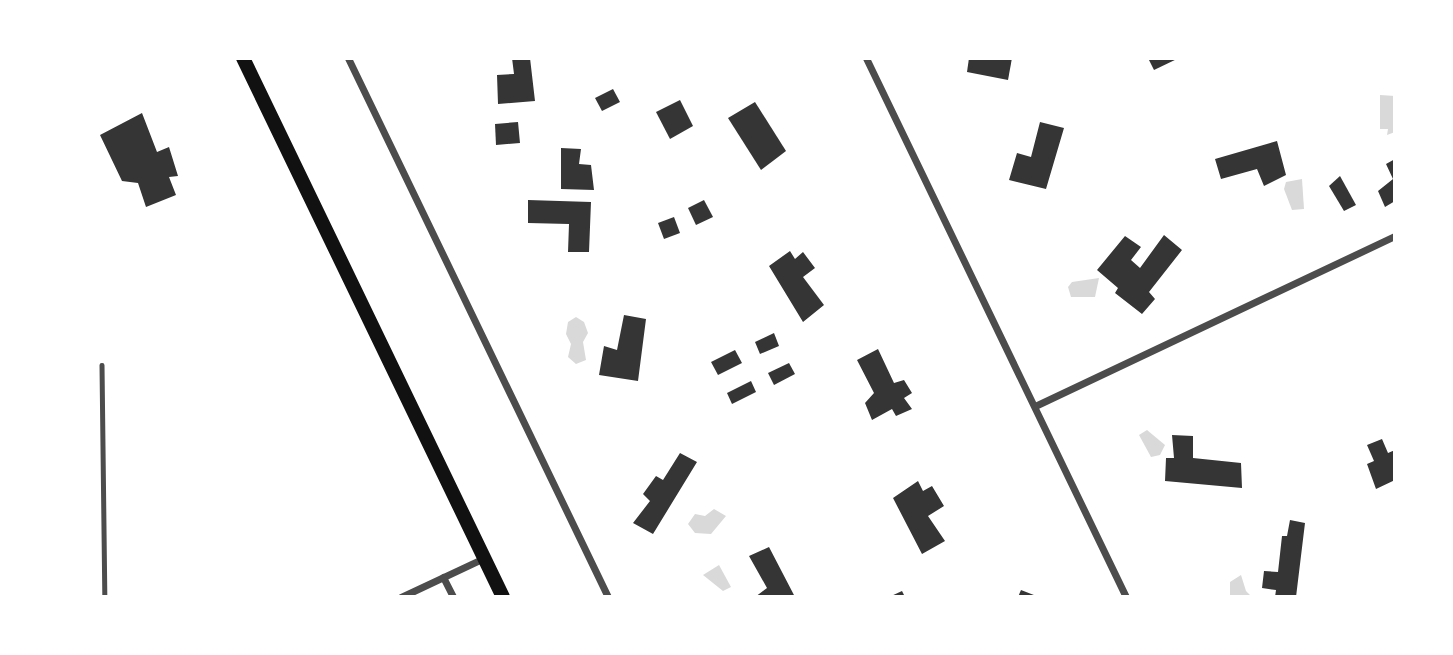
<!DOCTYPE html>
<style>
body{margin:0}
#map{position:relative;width:1453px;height:655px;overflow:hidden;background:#fff;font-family:Lora,serif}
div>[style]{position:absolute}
.water>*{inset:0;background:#d9d9d9}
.building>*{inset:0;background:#353535}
.service>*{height:4.5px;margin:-2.25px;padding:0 2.25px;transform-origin:2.25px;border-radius:2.25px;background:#4c4c4c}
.minor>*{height:7px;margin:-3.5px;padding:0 3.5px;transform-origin:3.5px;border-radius:3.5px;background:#4c4c4c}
.trunk>*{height:14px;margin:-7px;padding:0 7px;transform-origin:7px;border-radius:7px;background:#111}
span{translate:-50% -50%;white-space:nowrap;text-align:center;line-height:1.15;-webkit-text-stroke:5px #fff;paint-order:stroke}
.frame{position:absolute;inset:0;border:60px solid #fff;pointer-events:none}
</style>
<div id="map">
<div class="water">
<i style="clip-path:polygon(1380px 95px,1395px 96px,1395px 132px,1387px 135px,1388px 129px,1380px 129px)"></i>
<i style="clip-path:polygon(1302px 179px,1304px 209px,1292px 210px,1284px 189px,1286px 182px)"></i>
<i style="clip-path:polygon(1099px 278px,1095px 297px,1071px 297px,1068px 287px,1072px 282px)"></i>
<i style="clip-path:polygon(576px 317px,584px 322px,588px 333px,583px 342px,586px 360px,576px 364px,568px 357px,571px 344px,566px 334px,568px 322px)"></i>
<i style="clip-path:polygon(1147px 430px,1165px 445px,1160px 455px,1151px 457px,1139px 435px)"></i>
<i style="clip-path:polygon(714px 509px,726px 516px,711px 534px,695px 533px,688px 524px,695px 514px,705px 516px)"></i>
<i style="clip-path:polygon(719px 565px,731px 587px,723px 591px,703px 575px)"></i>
<i style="clip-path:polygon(1241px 575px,1246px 591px,1252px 597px,1230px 597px,1230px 582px)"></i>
</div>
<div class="building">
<i style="clip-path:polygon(512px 58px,530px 58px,535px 101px,498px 104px,497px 75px,514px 74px)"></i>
<i style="clip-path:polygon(969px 58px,1012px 58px,1008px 80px,967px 72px)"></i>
<i style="clip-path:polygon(1148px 58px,1179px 58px,1154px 70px)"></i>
<i style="clip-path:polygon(613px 89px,620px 102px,602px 111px,595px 98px)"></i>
<i style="clip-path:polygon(680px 100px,693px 126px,670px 139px,656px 112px)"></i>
<i style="clip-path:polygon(755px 102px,786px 151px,761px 170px,728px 118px)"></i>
<i style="clip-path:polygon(142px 113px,157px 152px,169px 147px,178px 176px,169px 177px,176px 195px,146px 207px,138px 183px,122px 181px,100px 135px)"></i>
<i style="clip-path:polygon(518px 122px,520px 143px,496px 145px,495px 124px)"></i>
<i style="clip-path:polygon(1040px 122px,1064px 128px,1046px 189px,1009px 180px,1017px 153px,1031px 157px)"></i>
<i style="clip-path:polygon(1277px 141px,1286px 175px,1264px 186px,1257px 169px,1221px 179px,1215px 159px)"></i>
<i style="clip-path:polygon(561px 148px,581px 149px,579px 164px,591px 165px,594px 190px,561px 189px)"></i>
<i style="clip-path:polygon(1395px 159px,1395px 201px,1385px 207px,1378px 191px,1393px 179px,1386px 164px)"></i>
<i style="clip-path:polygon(1340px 176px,1356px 205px,1344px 211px,1329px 186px)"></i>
<i style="clip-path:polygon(528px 200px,591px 202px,589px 252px,568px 252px,569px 224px,528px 223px)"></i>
<i style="clip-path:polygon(704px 200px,713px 217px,696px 225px,688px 208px)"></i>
<i style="clip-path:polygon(674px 217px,680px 233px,664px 239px,658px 223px)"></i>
<i style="clip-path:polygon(1164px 235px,1182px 250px,1149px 292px,1155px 299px,1142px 314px,1115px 293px,1118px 288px,1097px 270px,1125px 236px,1141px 247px,1131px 260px,1140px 268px)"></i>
<i style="clip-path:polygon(790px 251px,795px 259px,803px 252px,815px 268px,803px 277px,824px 305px,803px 322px,769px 266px)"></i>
<i style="clip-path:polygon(624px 315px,646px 319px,638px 381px,599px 375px,604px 346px,617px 350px)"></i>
<i style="clip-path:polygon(774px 333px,779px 346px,760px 354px,755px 342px)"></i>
<i style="clip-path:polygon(878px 349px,894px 383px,904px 380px,912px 393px,904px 398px,912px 409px,896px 416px,892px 409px,872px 420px,865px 403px,874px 393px,857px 360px)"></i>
<i style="clip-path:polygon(735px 350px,742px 363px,718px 375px,711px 362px)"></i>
<i style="clip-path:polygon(789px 363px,795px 374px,774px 385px,768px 373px)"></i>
<i style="clip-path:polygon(751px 381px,756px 392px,732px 404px,727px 393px)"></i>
<i style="clip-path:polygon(1172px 435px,1193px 436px,1193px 458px,1241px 463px,1242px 488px,1165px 481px,1166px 458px,1174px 458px)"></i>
<i style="clip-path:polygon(1382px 439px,1388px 453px,1395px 450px,1395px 480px,1376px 489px,1367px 464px,1374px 461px,1367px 445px)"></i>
<i style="clip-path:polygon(680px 453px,697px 462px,653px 534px,633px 523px,650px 501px,643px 494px,656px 476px,663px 480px)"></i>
<i style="clip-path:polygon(918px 481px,923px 491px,932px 486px,944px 506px,928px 516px,945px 541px,922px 554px,893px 498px)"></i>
<i style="clip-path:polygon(1290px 520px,1305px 523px,1296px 597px,1275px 597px,1276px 590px,1262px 588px,1264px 571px,1278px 572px,1282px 536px,1287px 536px)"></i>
<i style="clip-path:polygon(769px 547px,795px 597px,755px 597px,767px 588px,749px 556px)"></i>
<i style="clip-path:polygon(1021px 590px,1039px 597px,1018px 597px)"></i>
<i style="clip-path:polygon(902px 591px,905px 597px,889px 597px)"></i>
</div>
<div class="service">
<i style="left:102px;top:365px;width:232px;rotate:89.3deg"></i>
</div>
<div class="minor">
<i style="left:348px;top:58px;width:598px;rotate:64.25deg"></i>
<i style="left:866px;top:58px;width:598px;rotate:64.25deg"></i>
<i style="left:1035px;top:406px;width:398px;rotate:-25.3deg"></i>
<i style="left:443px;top:577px;width:22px;rotate:63deg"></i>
<i style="left:401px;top:597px;width:92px;rotate:-25.2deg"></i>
</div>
<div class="trunk">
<i style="left:243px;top:58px;width:598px;rotate:64.25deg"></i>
</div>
<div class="frame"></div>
</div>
